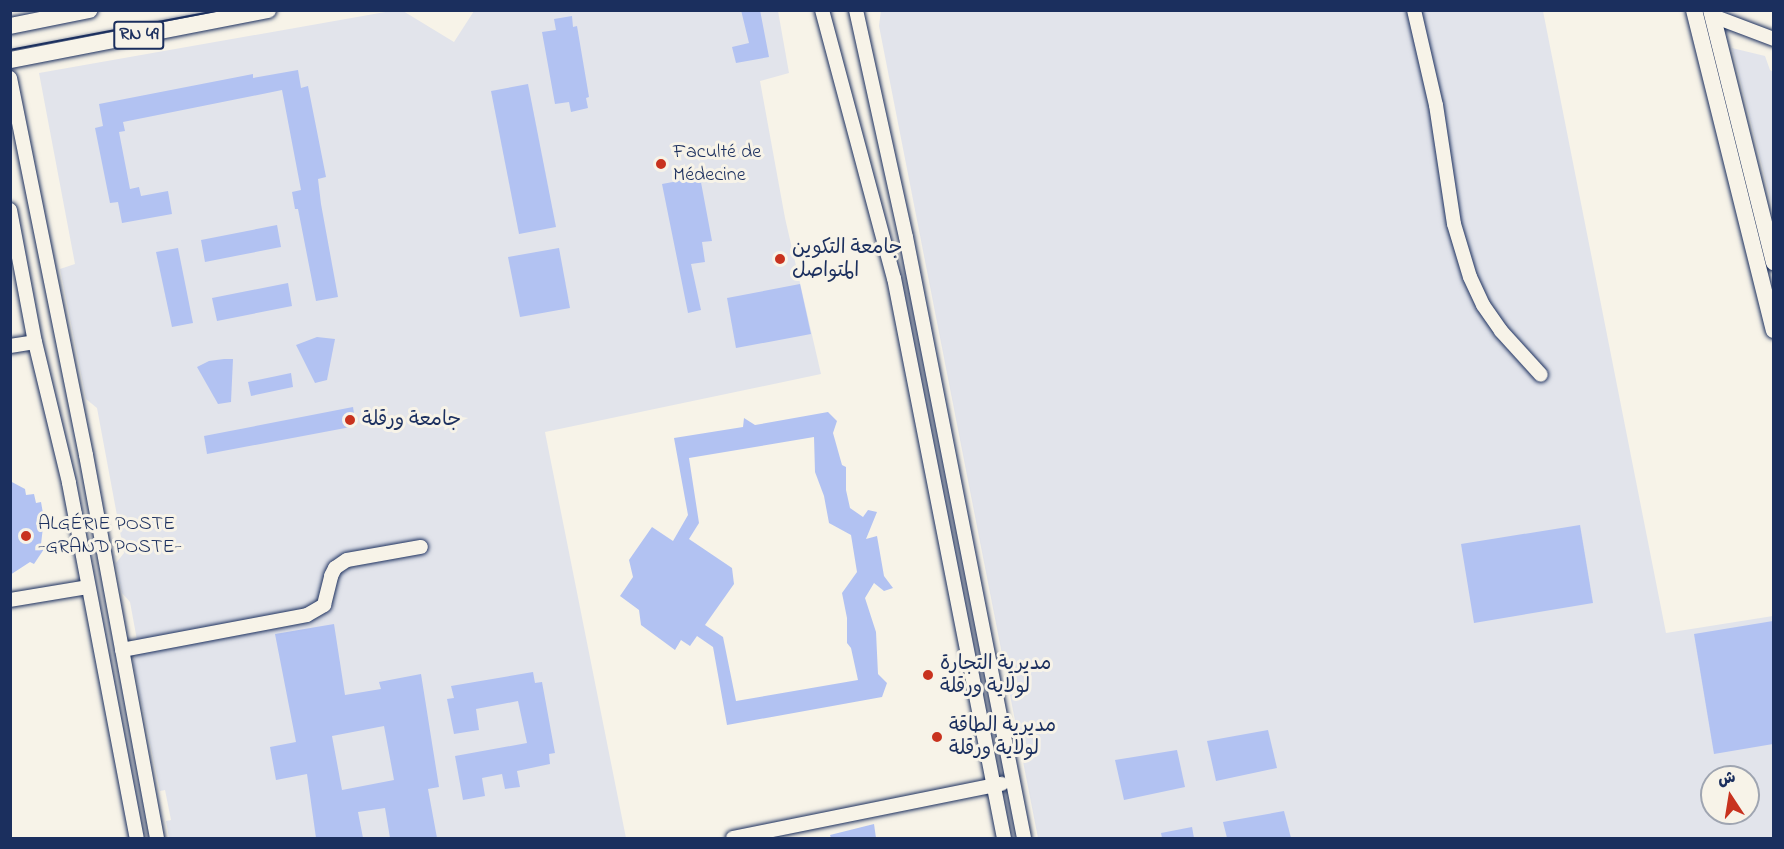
<!DOCTYPE html>
<meta charset="utf-8">
<style>
body{margin:0}
#map{position:relative;width:1784px;height:849px;overflow:hidden;background:#f7f3e8;font-family:"Indie Flower","Playpen Sans Arabic",sans-serif}
div>[style]{position:absolute}
.built>*{inset:0;background:#e2e4eb}
.building>*{inset:0;background:#b2c2f2}
.roads{filter:drop-shadow(0 0 2px #1b2f5e) drop-shadow(0 0 2px #1b2f5e)}
.minor>*{height:14px;margin:-7px;padding:0 7px;transform-origin:7px;border-radius:7px;background:#f7f3e8}
.major>*{height:16px;margin:-8px;padding:0 8px;transform-origin:8px;border-radius:8px;background:#f7f3e8}
.tram>*{height:1.5px;margin:-0.75px;padding:0 0.75px;transform-origin:0.75px;border-radius:0.75px;background:#1b2f5e}
.dots>*{width:16px;height:16px;translate:-50% -50%;box-sizing:border-box;border:3px solid #f7f3e8;border-radius:50%}
span{translate:-50% -50%;white-space:nowrap;text-align:center;line-height:1.15;-webkit-text-stroke:6px #f7f3e8;paint-order:stroke}
.shield-label span{padding:2px 4px;background:#f7f3e8;border:2px solid;border-radius:4px;-webkit-text-stroke-width:0}
.shield-label{font-size:18px;color:#1b2f5e;font-weight:700}
.poi-label{font-size:20px;color:#1b2f5e}
.left{translate:0 -50%;text-align:left}
.frame{position:absolute;inset:0;border:12px solid #1b2f5e;pointer-events:none}
.north{position:absolute;left:1700px;top:765px;width:60px;height:60px;box-sizing:border-box;background:#f7f3e8;border:2px solid #9fa5b1;border-radius:50%;rotate:348deg;font-size:16px;font-weight:700;line-height:24px;text-align:center;color:#1b2f5e}
.north::after{content:'';display:block;margin:auto;width:21px;height:27px;background:#c8321e;clip-path:polygon(50% 0,100% 100%,50% 72%,0 100%)}
</style>
<div id="map">
<div class="built">
<i style="clip-path:polygon(evenodd,881px 10px,1543px 11px,1666px 633px,1773px 616px,1773px 838px,1038px 838px,879px 26px,881px 10px,1712px 777px,1748px 777px,1748px 813px,1712px 813px,1712px 777px)"></i>
<i style="clip-path:polygon(391px 11px,403px 11px,454px 42px,474px 11px,778px 11px,789px 73px,760px 81px,785px 218px,821px 374px,545px 432px,626px 838px,169px 838px,166px 821px,171px 820px,165px 790px,160px 791px,133px 661px,139px 651px,130px 602px,122px 593px,116px 563px,124px 553px,97px 408px,86px 399px,60px 269px,75px 264px,39px 73px)"></i>
<i style="clip-path:polygon(1732px 48px,1765px 56px,1770px 70px,1773px 72px,1773px 209px)"></i>
</div>
<div class="building">
<i style="clip-path:polygon(741px 10px,760px 10px,769px 57px,736px 63px,732px 47px,749px 43px)"></i>
<i style="clip-path:polygon(572px 16px,573px 27px,577px 26px,589px 97px,586px 98px,588px 108px,571px 112px,569px 102px,555px 104px,542px 32px,556px 30px,554px 19px)"></i>
<i style="clip-path:polygon(298px 70px,301px 88px,308px 86px,326px 177px,318px 179px,321px 204px,338px 297px,316px 301px,298px 209px,295px 209px,292px 192px,301px 190px,282px 90px,123px 122px,125px 131px,119px 132px,130px 189px,139px 187px,141px 196px,168px 191px,172px 214px,122px 223px,118px 202px,110px 203px,95px 128px,103px 126px,99px 104px,253px 74px,253px 78px)"></i>
<i style="clip-path:polygon(528px 84px,556px 227px,519px 234px,491px 91px)"></i>
<i style="clip-path:polygon(700px 177px,712px 241px,702px 242px,705px 262px,691px 264px,701px 310px,688px 313px,662px 184px)"></i>
<i style="clip-path:polygon(277px 225px,281px 247px,205px 262px,201px 240px)"></i>
<i style="clip-path:polygon(178px 248px,193px 323px,172px 327px,156px 252px)"></i>
<i style="clip-path:polygon(559px 248px,570px 308px,520px 317px,508px 257px)"></i>
<i style="clip-path:polygon(288px 283px,292px 306px,217px 321px,212px 298px)"></i>
<i style="clip-path:polygon(800px 284px,811px 334px,736px 348px,727px 298px)"></i>
<i style="clip-path:polygon(317px 337px,335px 339px,327px 380px,315px 383px,296px 345px)"></i>
<i style="clip-path:polygon(224px 359px,233px 359px,231px 402px,218px 404px,197px 367px,209px 361px)"></i>
<i style="clip-path:polygon(291px 373px,293px 387px,251px 396px,248px 382px)"></i>
<i style="clip-path:polygon(353px 407px,356px 426px,207px 454px,204px 436px)"></i>
<i style="clip-path:polygon(evenodd,828px 412px,837px 421px,833px 433px,842px 465px,846px 467px,846px 490px,850px 508px,863px 517px,868px 510px,877px 512px,866px 539px,877px 536px,884px 576px,893px 588px,884px 591px,874px 583px,865px 598px,876px 632px,878px 674px,887px 683px,882px 697px,727px 725px,713px 647px,697px 636px,690px 646px,681px 640px,675px 650px,641px 625px,639px 610px,620px 596px,633px 577px,629px 560px,652px 527px,673px 541px,688px 515px,674px 438px,743px 427px,744px 418px,755px 425px,828px 412px,814px 437px,815px 472px,824px 496px,829px 523px,851px 535px,857px 572px,842px 593px,847px 618px,847px 643px,851px 648px,858px 680px,736px 701px,723px 637px,705px 625px,734px 584px,732px 568px,689px 539px,699px 523px,689px 458px,814px 437px)"></i>
<i style="clip-path:polygon(10px 481px,25px 489px,26px 495px,34px 494px,36px 503px,41px 502px,44px 519px,41px 544px,46px 546px,34px 564px,30px 562px,10px 575px)"></i>
<i style="clip-path:polygon(1580px 525px,1593px 603px,1474px 623px,1461px 544px)"></i>
<i style="clip-path:polygon(1773px 621px,1773px 744px,1714px 754px,1694px 634px)"></i>
<i style="clip-path:polygon(evenodd,334px 624px,345px 695px,381px 689px,379px 682px,421px 674px,439px 787px,428px 789px,437px 838px,390px 838px,385px 808px,358px 812px,363px 838px,316px 838px,307px 774px,276px 780px,270px 747px,296px 742px,275px 634px,334px 624px,384px 726px,394px 780px,342px 790px,332px 736px,384px 726px)"></i>
<i style="clip-path:polygon(533px 672px,535px 683px,542px 682px,555px 753px,549px 754px,550px 764px,517px 771px,520px 787px,505px 789px,502px 774px,482px 778px,485px 796px,463px 800px,455px 756px,527px 743px,518px 701px,476px 709px,479px 730px,454px 734px,447px 699px,454px 698px,451px 686px)"></i>
<i style="clip-path:polygon(1268px 730px,1277px 768px,1216px 781px,1207px 741px)"></i>
<i style="clip-path:polygon(1177px 750px,1185px 787px,1124px 800px,1115px 760px)"></i>
<i style="clip-path:polygon(1284px 811px,1291px 838px,1227px 838px,1223px 822px)"></i>
<i style="clip-path:polygon(874px 824px,876px 838px,831px 838px,830px 835px)"></i>
<i style="clip-path:polygon(1192px 827px,1194px 838px,1162px 838px,1161px 833px)"></i>
</div>
<div class="roads">
<div class="minor">
<i style="left:822px;top:10px;width:278px;rotate:75deg"></i>
<i style="left:894px;top:278px;width:571px;rotate:78.89deg"></i>
<i style="left:856px;top:10px;width:232px;rotate:77.6deg"></i>
<i style="left:906px;top:237px;width:612px;rotate:78.89deg"></i>
<i style="left:1414px;top:10px;width:98px;rotate:77deg"></i>
<i style="left:1436px;top:105px;width:120px;rotate:81.4deg"></i>
<i style="left:1454px;top:224px;width:55px;rotate:73.2deg"></i>
<i style="left:1470px;top:277px;width:31px;rotate:65deg"></i>
<i style="left:1483px;top:305px;width:32px;rotate:55deg"></i>
<i style="left:1501px;top:331px;width:59px;rotate:47.7deg"></i>
<i style="left:1713px;top:16px;width:65px;rotate:20.7deg"></i>
<i style="left:10px;top:78px;width:385px;rotate:78.6deg"></i>
<i style="left:86px;top:455px;width:390px;rotate:79.5deg"></i>
<i style="left:10px;top:210px;width:134px;rotate:79.3deg"></i>
<i style="left:35px;top:342px;width:145px;rotate:76.4deg"></i>
<i style="left:69px;top:483px;width:361px;rotate:79.2deg"></i>
<i style="left:10px;top:346px;width:25px;rotate:-9deg"></i>
<i style="left:10px;top:600px;width:79px;rotate:-9.5deg"></i>
<i style="left:122px;top:650px;width:188px;rotate:-10.7deg"></i>
<i style="left:307px;top:615px;width:20px;rotate:-30deg"></i>
<i style="left:324px;top:605px;width:30px;rotate:-76deg"></i>
<i style="left:331px;top:576px;width:9px;rotate:-63deg"></i>
<i style="left:335px;top:568px;width:14px;rotate:-34deg"></i>
<i style="left:347px;top:560px;width:75px;rotate:-10deg"></i>
<i style="left:733px;top:838px;width:274px;rotate:-11.4deg"></i>
</div>
<div class="major">
<i style="left:1694px;top:10px;width:330px;rotate:76deg"></i>
<i style="left:1711px;top:10px;width:260px;rotate:76deg"></i>
<i style="left:10px;top:26px;width:81px;rotate:-11.4deg"></i>
<i style="left:10px;top:60px;width:263px;rotate:-11deg"></i>
</div>
</div>
<div class="tram">
<i style="left:10px;top:50px;width:215px;rotate:-10.7deg"></i>
</div>
<div class="dots">
<i style="left:661px;top:164px;background:#c8321e"></i>
<i style="left:780px;top:259px;background:#c8321e"></i>
<i style="left:350px;top:420px;background:#c8321e"></i>
<i style="left:26px;top:536px;background:#c8321e"></i>
<i style="left:928px;top:675px;background:#c8321e"></i>
<i style="left:937px;top:737px;background:#c8321e"></i>
</div>
<div class="shield-label">
<span style="left:139px;top:35px">RN 49</span>
</div>
<div class="poi-label">
<span class="left" style="left:673px;top:164px">Faculté de<br>Médecine</span>
<span class="left" style="left:792px;top:260px">جامعة التكوين<br>المتواصل</span>
<span class="left" style="left:362px;top:420px">جامعة ورقلة</span>
<span class="left" style="left:38px;top:536px">ALGÉRIE POSTE<br>-GRAND POSTE-</span>
<span class="left" style="left:940px;top:676px">مديرية التجارة<br>لولاية ورقلة</span>
<span class="left" style="left:949px;top:738px">مديرية الطاقة<br>لولاية ورقلة</span>
</div>
<div class="frame"></div>
<div class="north">ش</div>
</div>
